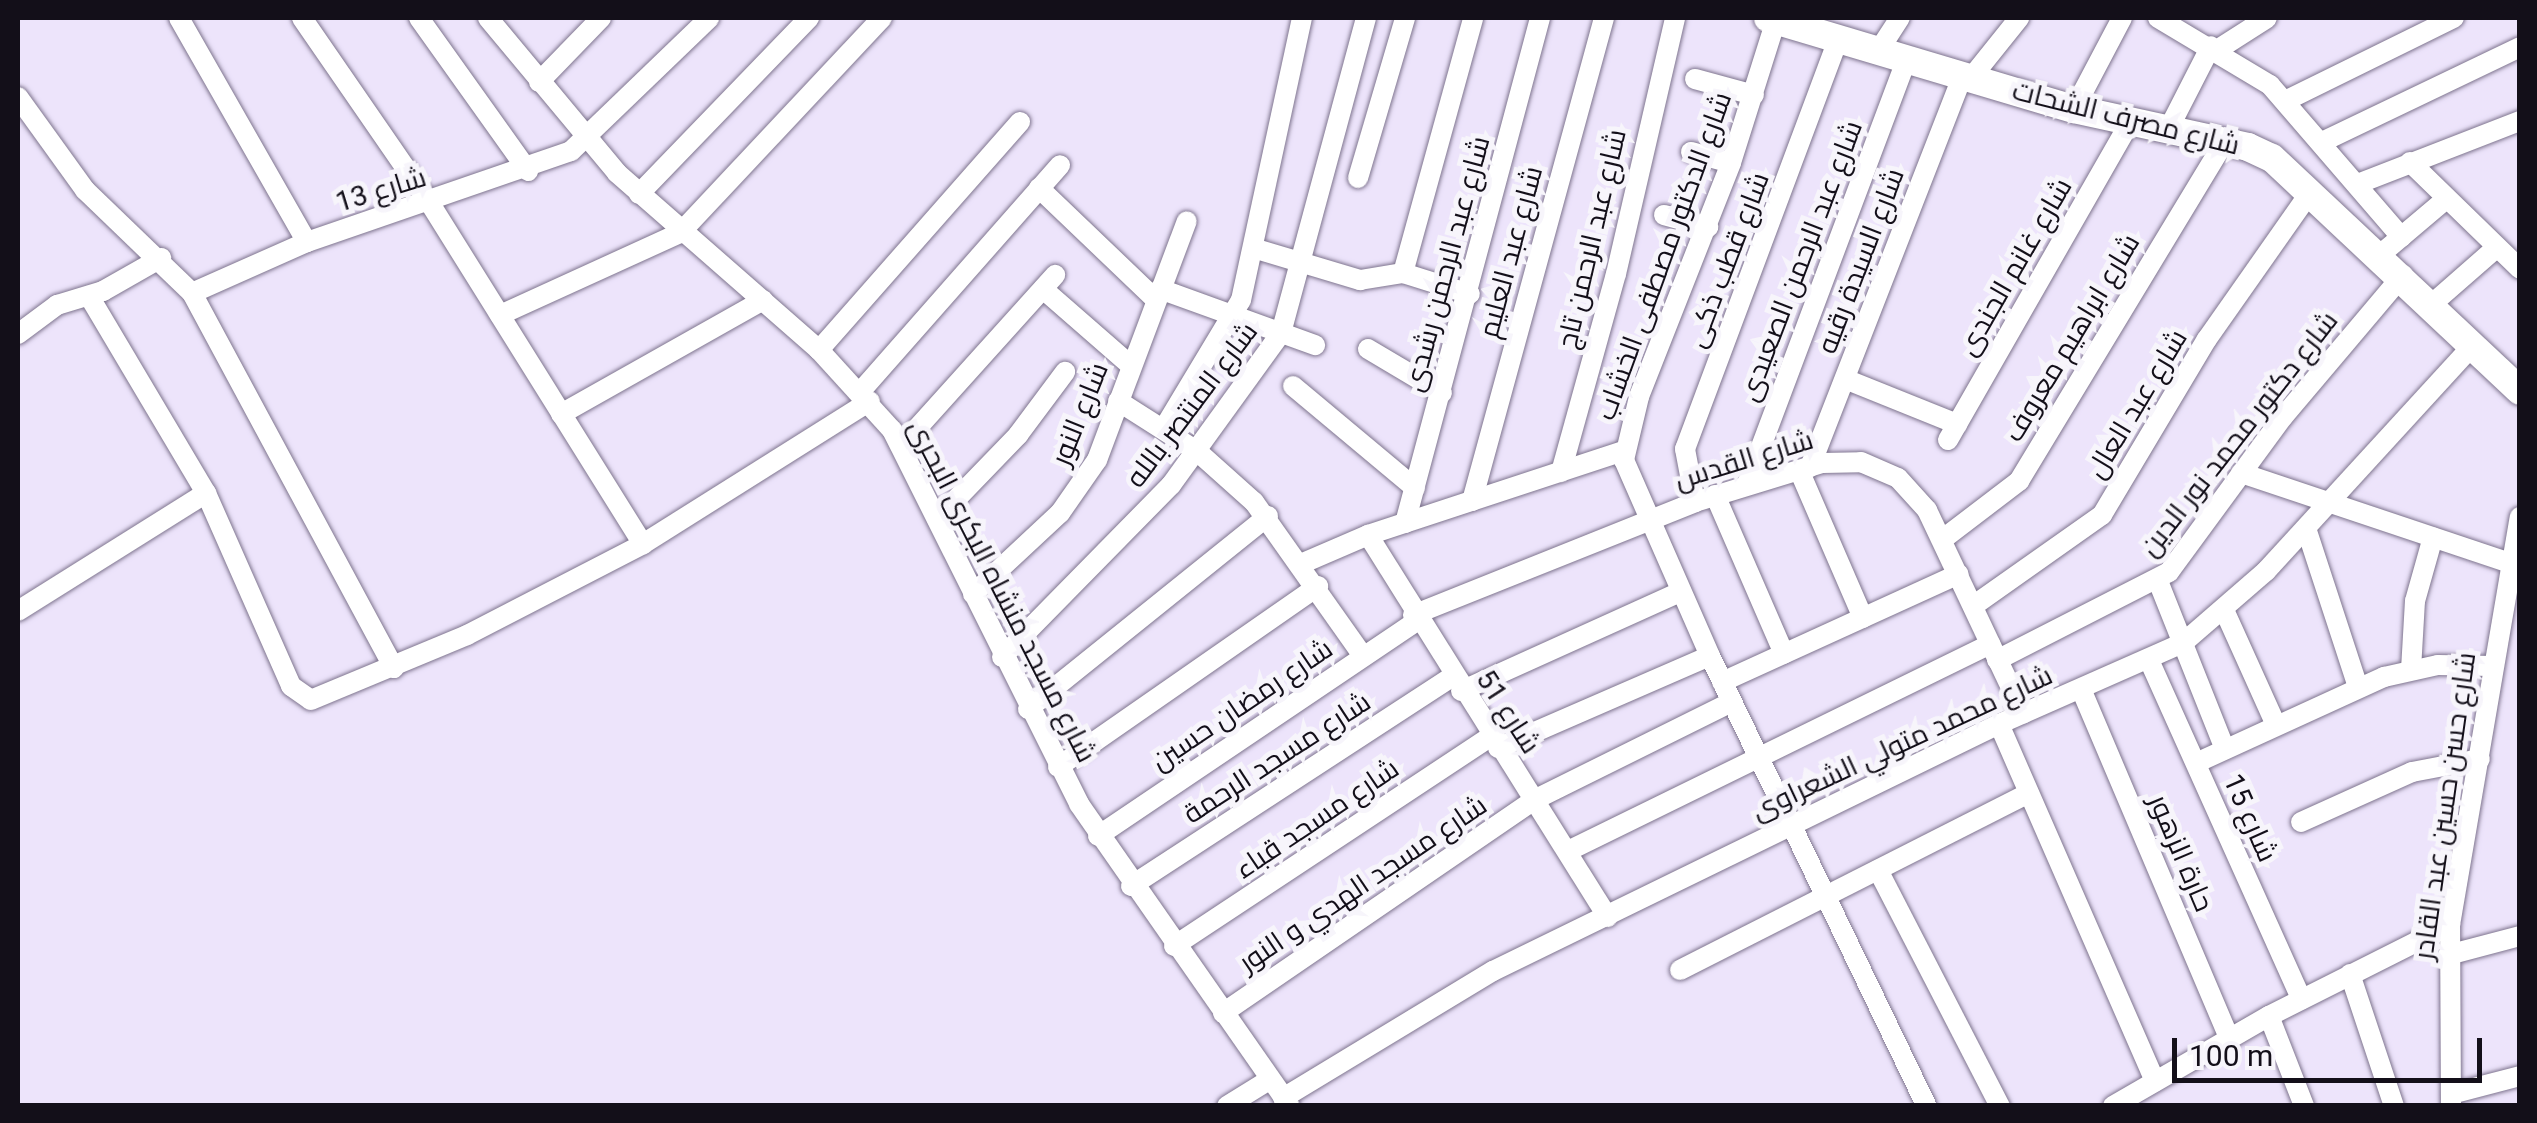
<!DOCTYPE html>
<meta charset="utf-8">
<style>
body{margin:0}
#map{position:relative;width:2537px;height:1123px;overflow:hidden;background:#ede4fb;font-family:Roboto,Cairo,sans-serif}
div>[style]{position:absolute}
.roads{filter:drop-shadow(0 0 2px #7e748e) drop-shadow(0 0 2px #7e748e)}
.street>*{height:20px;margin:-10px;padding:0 10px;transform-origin:10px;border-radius:10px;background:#fff}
.secondary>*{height:28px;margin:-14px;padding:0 14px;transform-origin:14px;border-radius:14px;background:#fff}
span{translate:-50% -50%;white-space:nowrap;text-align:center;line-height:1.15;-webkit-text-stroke:10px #f7f5fb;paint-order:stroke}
.street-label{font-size:28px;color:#130f19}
.frame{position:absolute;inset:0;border:20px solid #130f19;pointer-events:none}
.scale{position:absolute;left:2172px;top:1038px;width:310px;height:45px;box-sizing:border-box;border:5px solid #130f19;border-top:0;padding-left:12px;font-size:30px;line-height:35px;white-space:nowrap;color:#130f19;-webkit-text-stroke:8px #f7f5fb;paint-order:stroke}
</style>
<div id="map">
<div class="roads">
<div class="street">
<i style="left:179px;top:18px;width:258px;rotate:60.3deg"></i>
<i style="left:302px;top:18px;width:227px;rotate:55.4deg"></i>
<i style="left:431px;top:205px;width:400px;rotate:58deg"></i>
<i style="left:419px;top:18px;width:188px;rotate:54.5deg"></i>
<i style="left:488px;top:18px;width:202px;rotate:50.2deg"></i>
<i style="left:617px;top:173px;width:269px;rotate:41.2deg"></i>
<i style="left:819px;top:350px;width:108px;rotate:47.6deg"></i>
<i style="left:892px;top:430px;width:418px;rotate:63.4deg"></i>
<i style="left:1079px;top:804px;width:368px;rotate:55.1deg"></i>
<i style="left:2158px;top:18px;width:131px;rotate:30.9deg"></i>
<i style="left:2270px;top:85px;width:201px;rotate:49.2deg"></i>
<i style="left:1776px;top:20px;width:150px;rotate:107.5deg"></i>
<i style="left:1731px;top:163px;width:251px;rotate:111.5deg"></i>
<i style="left:1639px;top:397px;width:65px;rotate:103.4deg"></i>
<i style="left:1624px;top:460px;width:214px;rotate:66.3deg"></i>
<i style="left:1710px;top:656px;width:500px;rotate:64.3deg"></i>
<i style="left:1879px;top:50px;width:38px;rotate:-57deg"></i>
<i style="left:2217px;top:50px;width:59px;rotate:-32.6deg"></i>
<i style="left:1971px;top:78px;width:77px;rotate:-51.3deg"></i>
<i style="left:1695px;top:79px;width:61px;rotate:15.2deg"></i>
<i style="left:539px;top:82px;width:89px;rotate:-45.9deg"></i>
<i style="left:18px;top:97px;width:115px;rotate:54.2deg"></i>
<i style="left:85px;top:190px;width:149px;rotate:43.9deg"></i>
<i style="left:192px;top:293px;width:426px;rotate:61.7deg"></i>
<i style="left:2287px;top:100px;width:186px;rotate:-26.2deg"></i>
<i style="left:2074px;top:109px;width:103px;rotate:-62.2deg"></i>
<i style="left:2168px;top:130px;width:94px;rotate:-62.9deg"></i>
<i style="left:2324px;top:141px;width:217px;rotate:-25.6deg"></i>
<i style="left:1691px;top:152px;width:41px;rotate:15.4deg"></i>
<i style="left:2410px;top:162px;width:153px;rotate:44.2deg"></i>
<i style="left:1358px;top:178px;width:167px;rotate:-73.6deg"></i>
<i style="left:2360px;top:183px;width:172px;rotate:-21.2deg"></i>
<i style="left:1039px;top:188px;width:162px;rotate:43.7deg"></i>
<i style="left:639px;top:194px;width:245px;rotate:-46deg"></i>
<i style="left:1664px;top:215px;width:46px;rotate:15.3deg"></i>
<i style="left:1253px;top:248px;width:112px;rotate:16.7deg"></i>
<i style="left:1360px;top:280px;width:44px;rotate:-9.2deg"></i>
<i style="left:1403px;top:273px;width:70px;rotate:17.4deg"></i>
<i style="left:2381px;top:254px;width:85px;rotate:-40.2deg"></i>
<i style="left:1403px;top:273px;width:264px;rotate:-74.6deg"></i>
<i style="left:1043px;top:289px;width:116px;rotate:41.1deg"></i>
<i style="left:1160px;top:289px;width:165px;rotate:19.9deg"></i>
<i style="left:192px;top:293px;width:126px;rotate:-23.9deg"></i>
<i style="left:307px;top:242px;width:279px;rotate:-19deg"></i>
<i style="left:571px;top:151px;width:192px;rotate:-43.9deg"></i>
<i style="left:89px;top:296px;width:229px;rotate:59.3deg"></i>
<i style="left:206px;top:493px;width:211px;rotate:66.2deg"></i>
<i style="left:291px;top:686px;width:24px;rotate:35deg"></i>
<i style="left:311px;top:700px;width:169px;rotate:-22.6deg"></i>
<i style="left:467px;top:635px;width:198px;rotate:-27.3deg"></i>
<i style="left:643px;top:544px;width:268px;rotate:-32.2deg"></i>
<i style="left:2432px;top:304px;width:86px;rotate:-41.2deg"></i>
<i style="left:500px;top:315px;width:198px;rotate:-24.5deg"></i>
<i style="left:680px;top:233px;width:295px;rotate:-46.8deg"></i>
<i style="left:18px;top:334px;width:49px;rotate:-36.6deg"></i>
<i style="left:57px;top:305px;width:48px;rotate:-16.9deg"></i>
<i style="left:103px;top:291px;width:67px;rotate:-29.6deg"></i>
<i style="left:1368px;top:349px;width:86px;rotate:30.7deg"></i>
<i style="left:819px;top:350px;width:304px;rotate:-48.6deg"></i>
<i style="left:1845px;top:379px;width:121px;rotate:21.9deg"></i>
<i style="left:1293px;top:386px;width:159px;rotate:39.9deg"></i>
<i style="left:861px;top:391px;width:301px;rotate:-48.6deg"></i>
<i style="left:1118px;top:401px;width:95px;rotate:32.5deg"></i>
<i style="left:1198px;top:452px;width:75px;rotate:41.8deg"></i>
<i style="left:1254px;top:502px;width:189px;rotate:54.7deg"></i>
<i style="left:561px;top:414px;width:232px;rotate:-29.4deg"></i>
<i style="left:1164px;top:428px;width:149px;rotate:-59deg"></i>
<i style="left:1241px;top:300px;width:289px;rotate:-77.8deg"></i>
<i style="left:1948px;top:440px;width:366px;rotate:-60.2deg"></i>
<i style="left:902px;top:445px;width:229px;rotate:-48deg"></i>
<i style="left:1810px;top:467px;width:421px;rotate:-68.7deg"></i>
<i style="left:1799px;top:470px;width:161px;rotate:66.6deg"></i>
<i style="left:1561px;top:472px;width:205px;rotate:-74.5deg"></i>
<i style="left:1616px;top:274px;width:263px;rotate:-77deg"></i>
<i style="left:2241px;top:473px;width:280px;rotate:18.5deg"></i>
<i style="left:1747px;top:484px;width:455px;rotate:-69.4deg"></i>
<i style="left:1715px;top:495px;width:173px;rotate:66.5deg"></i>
<i style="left:1472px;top:501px;width:501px;rotate:-74.71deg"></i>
<i style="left:1695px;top:502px;width:54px;rotate:-100.7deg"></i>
<i style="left:1685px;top:449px;width:439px;rotate:-69.5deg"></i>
<i style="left:937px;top:519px;width:117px;rotate:-46deg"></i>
<i style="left:1018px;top:435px;width:79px;rotate:-53.3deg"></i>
<i style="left:1405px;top:523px;width:523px;rotate:-75.03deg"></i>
<i style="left:2306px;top:528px;width:167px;rotate:71.9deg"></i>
<i style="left:1368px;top:535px;width:451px;rotate:57.9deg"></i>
<i style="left:1943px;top:539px;width:96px;rotate:-37.3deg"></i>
<i style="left:2019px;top:481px;width:396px;rotate:-58.8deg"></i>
<i style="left:1303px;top:563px;width:71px;rotate:-23.3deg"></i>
<i style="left:1368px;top:535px;width:268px;rotate:-18.2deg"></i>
<i style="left:2158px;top:581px;width:181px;rotate:68.3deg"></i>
<i style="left:973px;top:594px;width:119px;rotate:-43deg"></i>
<i style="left:1060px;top:513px;width:65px;rotate:-55.1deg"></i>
<i style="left:1097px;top:460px;width:255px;rotate:-69.4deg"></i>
<i style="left:1973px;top:606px;width:158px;rotate:-35.2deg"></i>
<i style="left:2102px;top:515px;width:205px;rotate:-59.2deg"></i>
<i style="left:2207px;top:339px;width:181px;rotate:-54.9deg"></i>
<i style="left:18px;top:611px;width:222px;rotate:-32.1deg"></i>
<i style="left:2225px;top:612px;width:124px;rotate:65.7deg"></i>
<i style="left:1413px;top:615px;width:304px;rotate:-21.8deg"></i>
<i style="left:1695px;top:502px;width:133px;rotate:-17.1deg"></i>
<i style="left:1822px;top:463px;width:39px;rotate:-1deg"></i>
<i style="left:1861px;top:462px;width:40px;rotate:23.4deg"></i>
<i style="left:1898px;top:478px;width:43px;rotate:47.8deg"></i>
<i style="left:1927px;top:510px;width:225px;rotate:64.7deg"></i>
<i style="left:1002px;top:657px;width:241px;rotate:-45.5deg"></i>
<i style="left:1171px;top:485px;width:188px;rotate:-54.1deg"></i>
<i style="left:1281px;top:333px;width:326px;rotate:-74.9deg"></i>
<i style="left:1997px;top:660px;width:193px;rotate:-27.1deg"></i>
<i style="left:2169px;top:572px;width:192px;rotate:-53.7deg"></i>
<i style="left:2283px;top:417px;width:186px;rotate:-49.8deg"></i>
<i style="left:2149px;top:660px;width:372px;rotate:65.8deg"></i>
<i style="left:2411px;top:670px;width:69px;rotate:-86.7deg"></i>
<i style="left:2415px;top:601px;width:66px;rotate:-74.3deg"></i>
<i style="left:1722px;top:682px;width:260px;rotate:-24.5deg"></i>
<i style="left:2081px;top:689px;width:379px;rotate:67deg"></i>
<i style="left:1461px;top:691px;width:240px;rotate:-24.3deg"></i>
<i style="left:1028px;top:709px;width:308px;rotate:-38.8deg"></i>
<i style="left:1999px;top:724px;width:390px;rotate:66.4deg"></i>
<i style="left:1498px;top:748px;width:231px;rotate:-23.5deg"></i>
<i style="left:2196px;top:763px;width:207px;rotate:-24.6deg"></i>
<i style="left:2384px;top:677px;width:55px;rotate:-12.5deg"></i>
<i style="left:2438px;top:665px;width:54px;rotate:1.1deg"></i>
<i style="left:1058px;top:767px;width:317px;rotate:-34.8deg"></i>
<i style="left:2301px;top:822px;width:122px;rotate:-24.2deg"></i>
<i style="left:2412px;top:772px;width:69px;rotate:-10.8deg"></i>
<i style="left:1098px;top:836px;width:385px;rotate:-34deg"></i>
<i style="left:1570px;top:850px;width:468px;rotate:-26.1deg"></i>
<i style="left:1878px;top:870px;width:266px;rotate:62.7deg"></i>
<i style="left:1131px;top:886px;width:383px;rotate:-33.1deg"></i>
<i style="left:1174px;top:946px;width:379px;rotate:-33.5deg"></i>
<i style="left:2448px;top:955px;width:74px;rotate:-14.8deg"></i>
<i style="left:1680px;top:970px;width:391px;rotate:-26.9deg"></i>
<i style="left:2350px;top:974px;width:139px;rotate:71.6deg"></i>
<i style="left:1223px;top:1013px;width:377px;rotate:-34.4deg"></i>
<i style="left:1534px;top:800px;width:220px;rotate:-26.4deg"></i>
<i style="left:2269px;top:1016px;width:97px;rotate:68.7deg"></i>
<i style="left:2451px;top:1094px;width:71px;rotate:-14.6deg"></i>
<i style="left:1283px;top:1098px;width:245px;rotate:-31.2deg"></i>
<i style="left:1493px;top:971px;width:563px;rotate:-26.02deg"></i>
<i style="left:1999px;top:724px;width:201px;rotate:-23.8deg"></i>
<i style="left:2183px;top:643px;width:110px;rotate:-40.9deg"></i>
<i style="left:2266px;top:571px;width:306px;rotate:-47.5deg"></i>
<i style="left:1227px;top:1106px;width:49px;rotate:-31.8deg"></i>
<i style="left:2113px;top:1106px;width:180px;rotate:-30deg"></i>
<i style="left:2269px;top:1016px;width:203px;rotate:-26.7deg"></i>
<i style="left:2451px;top:1106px;width:181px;rotate:-90.3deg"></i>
<i style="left:2450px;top:925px;width:414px;rotate:-80.3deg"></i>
</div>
<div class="secondary">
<i style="left:1768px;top:18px;width:319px;rotate:16.6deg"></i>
<i style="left:2074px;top:109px;width:178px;rotate:12.3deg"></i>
<i style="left:2248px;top:147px;width:26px;rotate:25deg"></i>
<i style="left:2272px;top:158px;width:340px;rotate:43.2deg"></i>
</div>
</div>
<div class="street-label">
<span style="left:2126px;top:118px;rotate:14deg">شارع مصرف الشحات</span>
<span style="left:381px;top:190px;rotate:-17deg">شارع 13</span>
<span style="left:1592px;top:239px;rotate:-77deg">شارع عبد الرحمن تاج</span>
<span style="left:1511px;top:252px;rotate:-75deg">شارع عبد العليم</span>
<span style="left:1664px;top:256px;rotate:-70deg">شارع الدكتور مصطفى الخشاب</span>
<span style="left:1728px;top:260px;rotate:-69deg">شارع قطب ذكى</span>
<span style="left:1801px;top:261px;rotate:-69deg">شارع عبد الرحمن الصعيدى</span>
<span style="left:1861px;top:261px;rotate:-69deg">شارع السيدة رقيه</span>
<span style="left:1447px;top:264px;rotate:-75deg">شارع عبد الرحمن رشدى</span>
<span style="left:2015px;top:267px;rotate:-60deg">شارع غانم الجندى</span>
<span style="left:2072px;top:338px;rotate:-59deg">شارع ابراهيم معروف</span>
<span style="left:2137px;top:404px;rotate:-59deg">شارع عبد العال</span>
<span style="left:1192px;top:405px;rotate:-53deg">شارع المنتصر بالله</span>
<span style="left:1080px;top:414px;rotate:-68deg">شارع النور</span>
<span style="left:2239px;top:434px;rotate:-52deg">شارع دكتور محمد نور الدين</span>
<span style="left:1744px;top:460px;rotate:-17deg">شارع القدس</span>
<span style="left:1002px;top:591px;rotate:63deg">شارع مسجد منشاه البكرى البحرى</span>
<span style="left:1242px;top:705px;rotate:-34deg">شارع رمضان حسين</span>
<span style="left:1508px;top:712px;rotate:57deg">شارع 51</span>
<span style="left:1902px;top:743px;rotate:-25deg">شارع محمد متولي الشعراوى</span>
<span style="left:1277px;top:758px;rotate:-33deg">شارع مسجد الرحمة</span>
<span style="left:2445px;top:806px;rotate:-82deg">شارع حسن حسين عبد القادر</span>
<span style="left:2250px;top:818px;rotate:66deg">شارع 15</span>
<span style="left:1317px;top:819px;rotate:-34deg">شارع مسجد قباء</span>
<span style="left:2181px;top:853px;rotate:67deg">حارة الزهور</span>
<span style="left:1363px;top:884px;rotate:-34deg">شارع مسجد الهدي و النور</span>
</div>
<div class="frame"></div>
<div class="scale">100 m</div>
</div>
